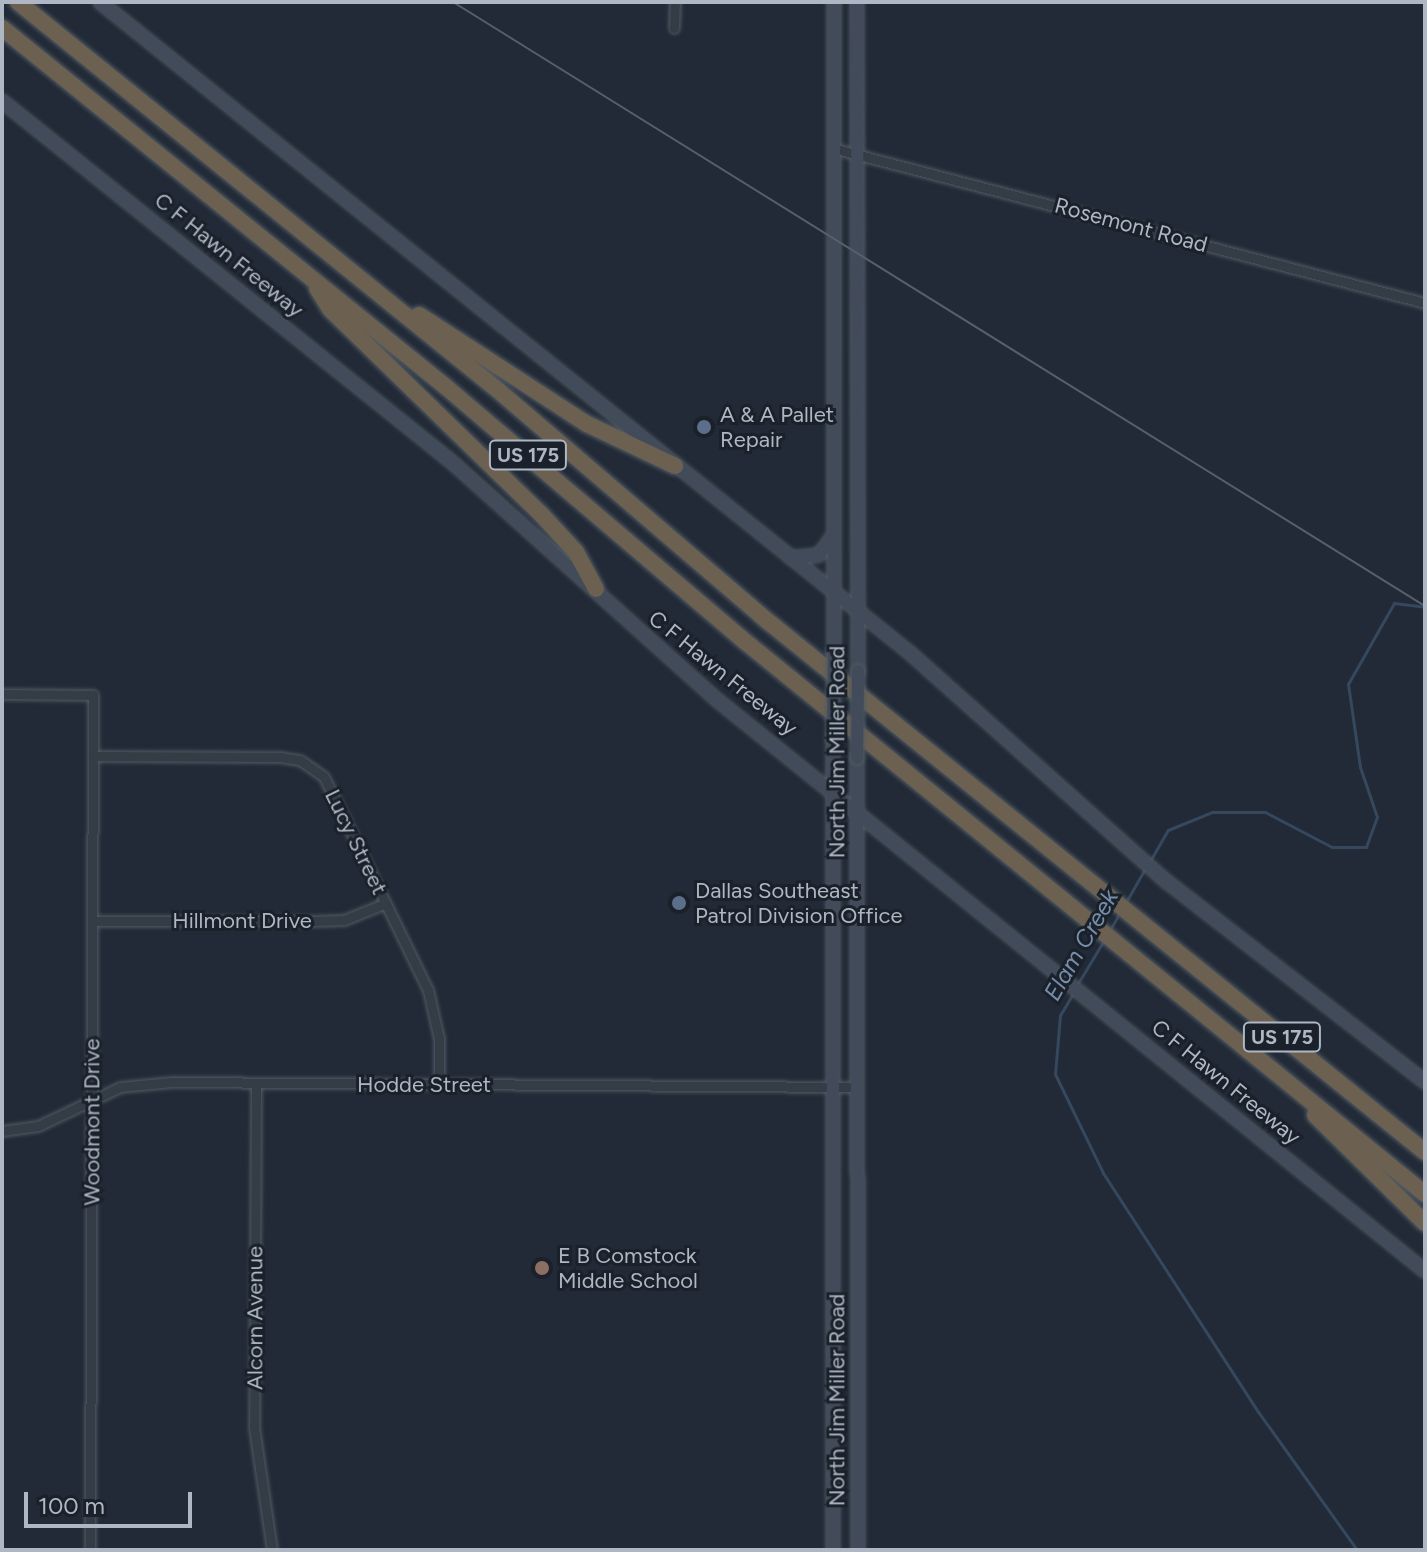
<!DOCTYPE html>
<style>
body{margin:0}
#map{position:relative;width:1427px;height:1552px;overflow:hidden;background:#212a36;font-family:Figtree,sans-serif}
div>[style]{position:absolute}
.stream>*{height:3px;margin:-1.5px;padding:0 1.5px;transform-origin:1.5px;border-radius:1.5px;background:#36485e}
.roads{filter:drop-shadow(0 0 2px #515a64) drop-shadow(0 0 2px #515a64)}
.minor>*{height:9px;margin:-4.5px;padding:0 4.5px;transform-origin:4.5px;border-radius:4.5px;background:#343c46}
.secondary>*{height:12px;margin:-6px;padding:0 6px;transform-origin:6px;border-radius:6px;background:#424b59}
.motorway>*{height:16px;margin:-8px;padding:0 8px;transform-origin:8px;border-radius:8px;background:#6c6151}
.tram>*{height:2px;margin:-1px;padding:0 1px;transform-origin:1px;border-radius:1px;background:#56606d}
.bridges{filter:drop-shadow(0 0 2px #515a64) drop-shadow(0 0 2px #515a64)}
.secondary-bridge>*{height:12px;margin:-6px;padding:0 6px;transform-origin:6px;border-radius:6px;background:#424b59}
.dots>*{width:22px;height:22px;translate:-50% -50%;box-sizing:border-box;border:4px solid #1a212b;border-radius:50%}
span{translate:-50% -50%;white-space:nowrap;text-align:center;line-height:1.15;-webkit-text-stroke:6px #1a212b;paint-order:stroke}
.shield-label span{padding:2px 6px;background:#1a212b;border:2px solid;border-radius:6px;-webkit-text-stroke-width:0}
.shield-label{font-size:20px;color:#aeb7c3;font-weight:700}
.street-label{font-size:22px;color:#aeb7c3}
.poi-label{font-size:22px;color:#aeb7c3}
.left{translate:0 -50%;text-align:left}
.water-label{font-size:24px;color:#778eaa;font-style:italic}
.frame{position:absolute;inset:0;border:4px solid #aeb7c3;pointer-events:none}
.scale{position:absolute;left:24px;top:1492px;width:168px;height:36px;box-sizing:border-box;border:4px solid #aeb7c3;border-top:0;padding-left:10px;font-size:24px;line-height:28px;white-space:nowrap;color:#aeb7c3;-webkit-text-stroke:6px #1a212b;paint-order:stroke}
</style>
<div id="map">
<div class="stream">
<i style="left:1150px;top:861px;width:36px;rotate:-60deg"></i>
<i style="left:1168px;top:830px;width:48px;rotate:-22.2deg"></i>
<i style="left:1212px;top:812px;width:53px"></i>
<i style="left:1265px;top:812px;width:76px;rotate:27.6deg"></i>
<i style="left:1332px;top:847px;width:34px"></i>
<i style="left:1366px;top:847px;width:32px;rotate:-70deg"></i>
<i style="left:1377px;top:817px;width:53px;rotate:-108.8deg"></i>
<i style="left:1360px;top:767px;width:84px;rotate:-98.2deg"></i>
<i style="left:1348px;top:684px;width:93px;rotate:-60.4deg"></i>
<i style="left:1394px;top:603px;width:31px;rotate:7deg"></i>
<i style="left:1126px;top:902px;width:40px;rotate:-60.3deg"></i>
<i style="left:1110px;top:930px;width:21px;rotate:-61deg"></i>
<i style="left:1077px;top:985px;width:52px;rotate:-59deg"></i>
<i style="left:1074px;top:992px;width:27px;rotate:121deg"></i>
<i style="left:1060px;top:1015px;width:59px;rotate:94.8deg"></i>
<i style="left:1055px;top:1074px;width:110px;rotate:64.1deg"></i>
<i style="left:1103px;top:1173px;width:286px;rotate:57deg"></i>
<i style="left:1259px;top:1413px;width:168px;rotate:54.4deg"></i>
</div>
<div class="roads">
<div class="minor">
<i style="left:674px;top:28px;width:26px;rotate:-88deg"></i>
<i style="left:836px;top:149px;width:609px;rotate:14.65deg"></i>
<i style="left:2px;top:694px;width:91px;rotate:0.6deg"></i>
<i style="left:93px;top:695px;width:855px;rotate:90.2deg"></i>
<i style="left:93px;top:756px;width:187px;rotate:0.3deg"></i>
<i style="left:280px;top:757px;width:20px;rotate:9deg"></i>
<i style="left:300px;top:760px;width:29px;rotate:35deg"></i>
<i style="left:324px;top:777px;width:237px;rotate:64deg"></i>
<i style="left:428px;top:990px;width:50px;rotate:77.3deg"></i>
<i style="left:439px;top:1039px;width:46px;rotate:90deg"></i>
<i style="left:94px;top:921px;width:220px"></i>
<i style="left:314px;top:921px;width:30px;rotate:-2deg"></i>
<i style="left:344px;top:920px;width:45px;rotate:-22deg"></i>
<i style="left:256px;top:1084px;width:343px;rotate:90.3deg"></i>
<i style="left:254px;top:1427px;width:124px;rotate:81.7deg"></i>
<i style="left:2px;top:1131px;width:36px;rotate:-8deg"></i>
<i style="left:38px;top:1126px;width:91px;rotate:-25.4deg"></i>
<i style="left:120px;top:1087px;width:52px;rotate:-5.5deg"></i>
<i style="left:172px;top:1082px;width:684px;rotate:0.42deg"></i>
</div>
<div class="secondary">
<i style="left:100px;top:2px;width:1039px;rotate:38.79deg"></i>
<i style="left:910px;top:653px;width:343px;rotate:41.7deg"></i>
<i style="left:1166px;top:881px;width:328px;rotate:37.8deg"></i>
<i style="left:857px;top:2px;width:669px;rotate:89.91deg"></i>
<i style="left:2px;top:101px;width:578px;rotate:38.75deg"></i>
<i style="left:453px;top:463px;width:353px;rotate:41.9deg"></i>
<i style="left:716px;top:699px;width:911px;rotate:38.9deg"></i>
<i style="left:791px;top:558px;width:28px;rotate:-6deg"></i>
<i style="left:819px;top:555px;width:24px;rotate:-54deg"></i>
<i style="left:834px;top:652px;width:650px;rotate:-90deg"></i>
<i style="left:857px;top:758px;width:792px;rotate:89.93deg"></i>
<i style="left:833px;top:1550px;width:812px;rotate:-90deg"></i>
</div>
<div class="motorway">
<i style="left:18px;top:2px;width:619px;rotate:38.96deg"></i>
<i style="left:499px;top:391px;width:357px;rotate:40.6deg"></i>
<i style="left:770px;top:623px;width:842px;rotate:38.93deg"></i>
<i style="left:2px;top:28px;width:571px;rotate:38.96deg"></i>
<i style="left:446px;top:387px;width:389px;rotate:40.4deg"></i>
<i style="left:742px;top:639px;width:880px;rotate:39.1deg"></i>
<i style="left:317px;top:288px;width:26px;rotate:58deg"></i>
<i style="left:331px;top:310px;width:291px;rotate:44.2deg"></i>
<i style="left:540px;top:513px;width:53px;rotate:47.3deg"></i>
<i style="left:576px;top:552px;width:42px;rotate:61.6deg"></i>
<i style="left:419px;top:315px;width:198px;rotate:33deg"></i>
<i style="left:585px;top:423px;width:100px;rotate:25.5deg"></i>
<i style="left:1315px;top:1115px;width:154px;rotate:44.5deg"></i>
</div>
</div>
<div class="tram">
<i style="left:453px;top:2px;width:1144px;rotate:31.86deg"></i>
</div>
<div class="bridges">
<div class="secondary-bridge">
<i style="left:833px;top:738px;width:86px;rotate:-89.3deg"></i>
<i style="left:857px;top:758px;width:87px;rotate:-89.3deg"></i>
</div>
</div>
<div class="dots">
<i style="left:704px;top:427px;background:#5c6f8a"></i>
<i style="left:679px;top:903px;background:#5c6f8a"></i>
<i style="left:542px;top:1268px;background:#8d6e63"></i>
</div>
<div class="shield-label">
<span style="left:528px;top:455px">US 175</span>
<span style="left:1282px;top:1037px">US 175</span>
</div>
<div class="street-label">
<span style="left:1131px;top:225px;rotate:15deg">Rosemont Road</span>
<span style="left:229px;top:255px;rotate:39deg">C F Hawn Freeway</span>
<span style="left:723px;top:673px;rotate:39deg">C F Hawn Freeway</span>
<span style="left:837px;top:752px;rotate:-90deg">North Jim Miller Road</span>
<span style="left:356px;top:842px;rotate:64deg">Lucy Street</span>
<span style="left:242px;top:921px">Hillmont Drive</span>
<span style="left:1226px;top:1082px;rotate:39deg">C F Hawn Freeway</span>
<span style="left:424px;top:1085px">Hodde Street</span>
<span style="left:92px;top:1122px;rotate:-90deg">Woodmont Drive</span>
<span style="left:255px;top:1318px;rotate:-90deg">Alcorn Avenue</span>
<span style="left:837px;top:1400px;rotate:-90deg">North Jim Miller Road</span>
</div>
<div class="poi-label">
<span class="left" style="left:720px;top:427px">A &amp; A Pallet<br>Repair</span>
<span class="left" style="left:695px;top:903px">Dallas Southeast<br>Patrol Division Office</span>
<span class="left" style="left:558px;top:1268px">E B Comstock<br>Middle School</span>
</div>
<div class="water-label">
<span style="left:1081px;top:945px;rotate:-60deg">Elam Creek</span>
</div>
<div class="frame"></div>
<div class="scale">100 m</div>
</div>
